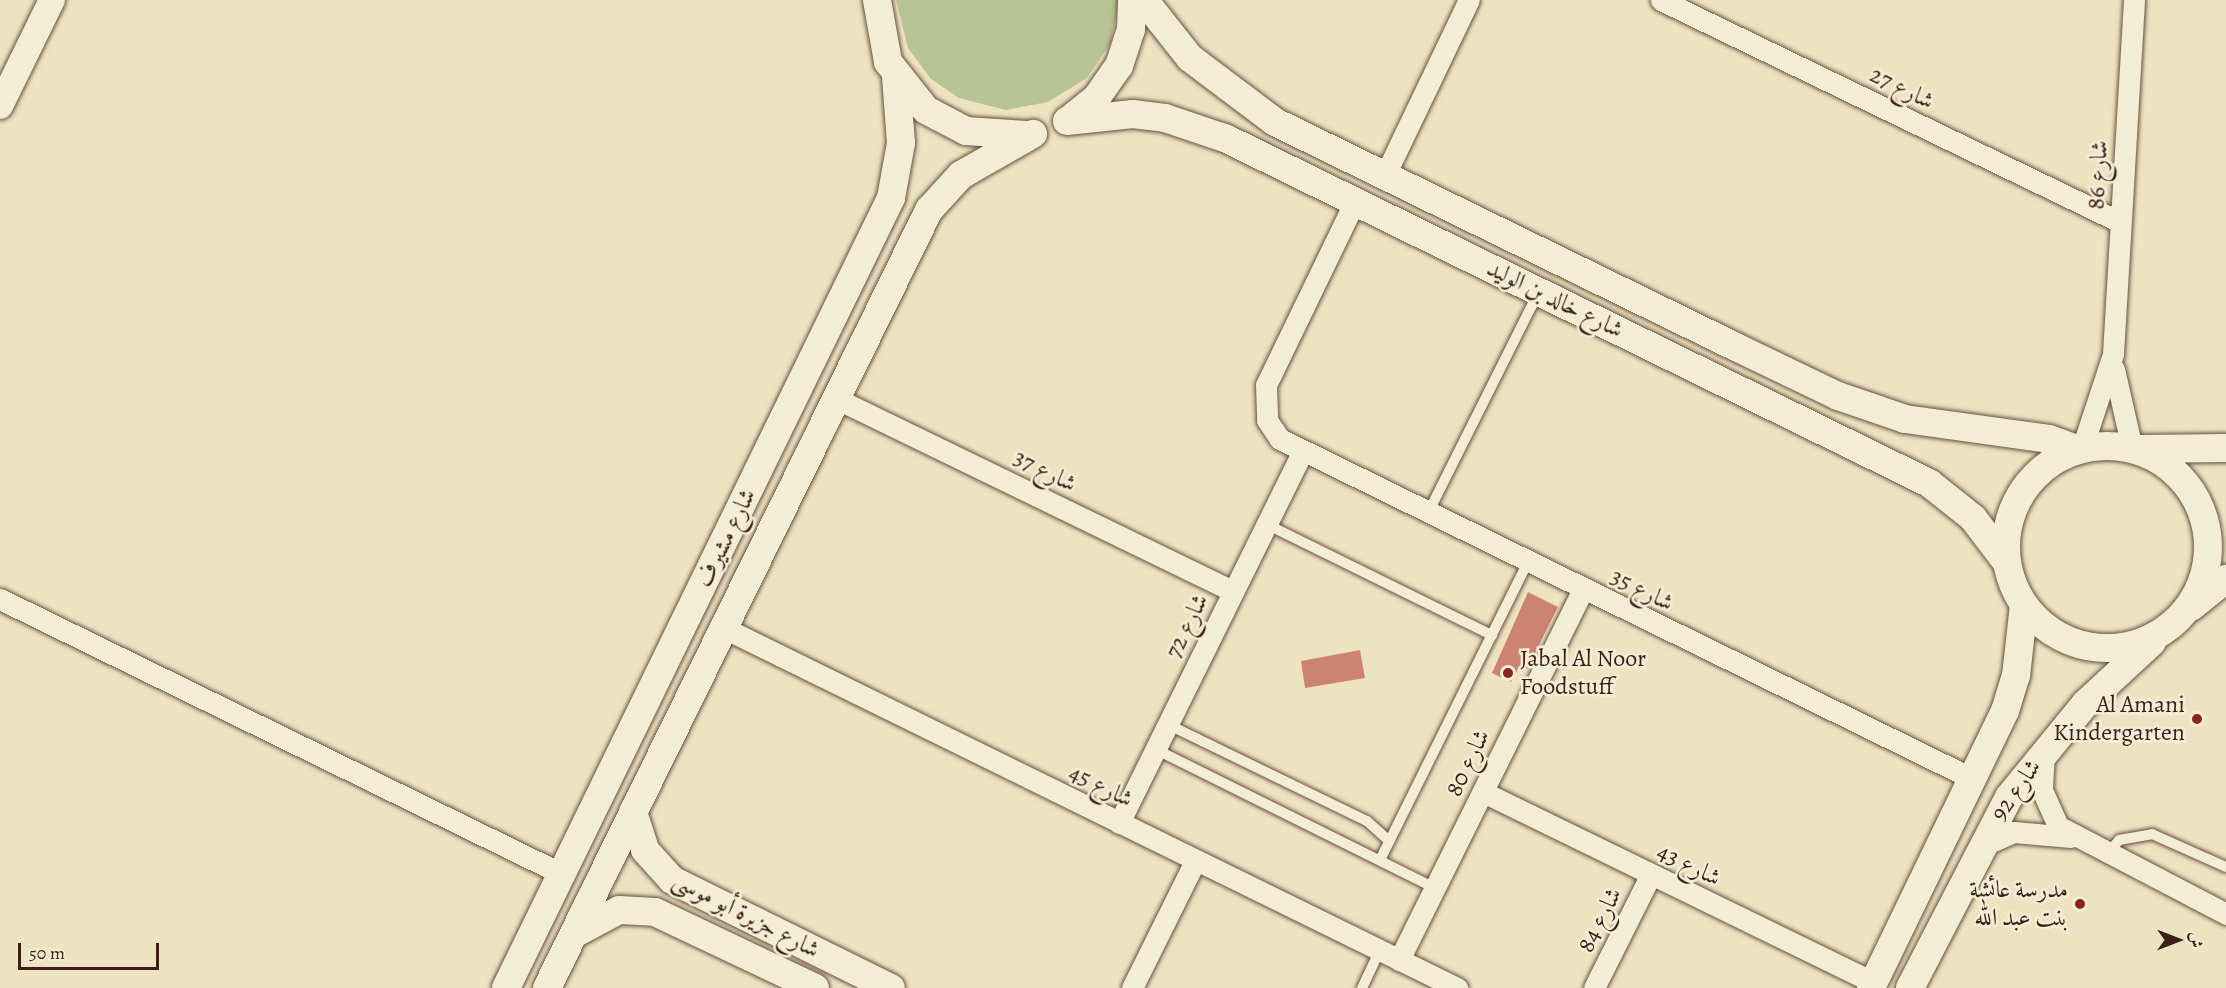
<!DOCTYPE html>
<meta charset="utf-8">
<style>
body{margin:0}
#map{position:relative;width:2226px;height:988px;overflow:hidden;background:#eee3c0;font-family:Alegreya,Amiri,serif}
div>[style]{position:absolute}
.green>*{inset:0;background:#b8c493}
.building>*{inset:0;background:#cc8372}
.roads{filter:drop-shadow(0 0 2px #665040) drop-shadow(0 0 2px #665040)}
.service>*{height:10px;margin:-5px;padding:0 5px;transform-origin:5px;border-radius:5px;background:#f4edd6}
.minor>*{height:21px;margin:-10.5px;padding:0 10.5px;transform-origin:10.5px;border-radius:10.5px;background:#f4edd6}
.tertiary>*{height:26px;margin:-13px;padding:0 13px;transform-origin:13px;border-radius:13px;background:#f4edd6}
.secondary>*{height:28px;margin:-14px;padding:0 14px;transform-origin:14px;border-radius:14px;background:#f4edd6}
.secondary>.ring{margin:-14px;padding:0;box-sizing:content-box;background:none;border:28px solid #f4edd6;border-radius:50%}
.dots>*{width:16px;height:16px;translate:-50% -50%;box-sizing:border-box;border:3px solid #f4edd6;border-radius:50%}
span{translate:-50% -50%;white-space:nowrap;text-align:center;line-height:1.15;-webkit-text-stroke:5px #f4edd6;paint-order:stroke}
.street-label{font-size:24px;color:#391f15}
.poi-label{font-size:24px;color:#391f15}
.left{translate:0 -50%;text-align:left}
.right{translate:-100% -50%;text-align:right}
.north{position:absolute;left:2148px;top:910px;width:60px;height:60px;-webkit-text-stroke:4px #f4edd6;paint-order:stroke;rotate:90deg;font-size:16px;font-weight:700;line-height:24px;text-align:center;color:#391f15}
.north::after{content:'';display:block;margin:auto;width:21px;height:27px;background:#391f15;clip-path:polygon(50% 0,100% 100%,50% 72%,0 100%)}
.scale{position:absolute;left:18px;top:943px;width:141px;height:27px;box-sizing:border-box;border:3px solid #391f15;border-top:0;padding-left:8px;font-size:18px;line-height:21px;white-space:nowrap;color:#391f15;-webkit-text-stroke:4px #f4edd6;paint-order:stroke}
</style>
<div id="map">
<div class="green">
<i style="clip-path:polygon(896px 0,1120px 0,1110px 44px,1087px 78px,1048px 102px,1006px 110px,959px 98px,931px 79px,908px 48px)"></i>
</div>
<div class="building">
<i style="clip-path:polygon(1528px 592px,1558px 607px,1527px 669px,1520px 665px,1511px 682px,1492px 673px)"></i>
<i style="clip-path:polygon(1360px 650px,1365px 678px,1305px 688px,1301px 661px)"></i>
</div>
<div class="roads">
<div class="service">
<i style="left:1428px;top:513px;width:246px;rotate:-63.4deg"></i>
<i style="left:1266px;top:524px;width:252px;rotate:26.2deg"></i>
<i style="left:1167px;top:724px;width:222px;rotate:25.9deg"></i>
<i style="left:1367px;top:821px;width:30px;rotate:42deg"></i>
<i style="left:1155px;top:749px;width:313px;rotate:26.4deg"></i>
<i style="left:2107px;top:854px;width:18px;rotate:-49deg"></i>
<i style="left:2119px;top:840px;width:34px;rotate:-10deg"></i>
<i style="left:2152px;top:834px;width:81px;rotate:24deg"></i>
<i style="left:1380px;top:860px;width:333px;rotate:-63.6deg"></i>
<i style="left:1362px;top:988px;width:42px;rotate:-64.7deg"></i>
</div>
<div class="minor">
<i style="left:1661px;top:0;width:510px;rotate:25.81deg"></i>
<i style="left:1385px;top:175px;width:194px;rotate:-64.4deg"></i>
<i style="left:1355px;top:201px;width:204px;rotate:115.8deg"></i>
<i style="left:1266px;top:385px;width:35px;rotate:88deg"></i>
<i style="left:1267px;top:420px;width:23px;rotate:56deg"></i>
<i style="left:1280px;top:439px;width:772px;rotate:26.13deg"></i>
<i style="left:2114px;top:369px;width:81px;rotate:77.2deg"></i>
<i style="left:835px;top:398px;width:442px;rotate:25.9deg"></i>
<i style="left:2082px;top:448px;width:99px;rotate:-71.7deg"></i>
<i style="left:2113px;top:354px;width:355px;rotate:-86.6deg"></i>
<i style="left:0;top:599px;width:626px;rotate:26.07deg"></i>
<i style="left:724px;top:628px;width:817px;rotate:26.16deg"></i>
<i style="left:2044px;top:751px;width:39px;rotate:93deg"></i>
<i style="left:2042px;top:790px;width:39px;rotate:66deg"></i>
<i style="left:2058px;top:826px;width:190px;rotate:27.6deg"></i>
<i style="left:1483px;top:792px;width:435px;rotate:26deg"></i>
<i style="left:1119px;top:823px;width:414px;rotate:-63.7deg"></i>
<i style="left:1980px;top:847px;width:37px;rotate:-24deg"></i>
<i style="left:2014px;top:832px;width:57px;rotate:5deg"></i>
<i style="left:1399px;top:960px;width:414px;rotate:-63.6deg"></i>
<i style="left:1132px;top:988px;width:142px;rotate:-63.6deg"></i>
<i style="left:1594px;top:988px;width:127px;rotate:-63.4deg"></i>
</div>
<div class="tertiary">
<i style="left:0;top:106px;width:118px;rotate:-63.9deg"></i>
</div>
<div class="secondary">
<i style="left:877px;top:0;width:63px;rotate:79.9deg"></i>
<i style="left:888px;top:62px;width:61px;rotate:51.6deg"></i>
<i style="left:926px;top:110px;width:45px;rotate:27.7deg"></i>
<i style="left:966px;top:131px;width:60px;rotate:3.8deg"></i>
<i style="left:1144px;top:0;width:74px;rotate:51.6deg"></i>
<i style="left:1190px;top:58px;width:106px;rotate:37deg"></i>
<i style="left:1275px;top:122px;width:513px;rotate:26.02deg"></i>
<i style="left:1736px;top:347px;width:113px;rotate:25.7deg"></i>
<i style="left:1838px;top:396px;width:71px;rotate:18.9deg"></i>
<i style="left:1905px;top:419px;width:145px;rotate:7.9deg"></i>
<i style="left:2049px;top:439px;width:29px;rotate:20deg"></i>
<i style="left:1069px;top:120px;width:36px;rotate:-39deg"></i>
<i style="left:1097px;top:97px;width:38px;rotate:-55deg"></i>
<i style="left:1119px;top:66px;width:38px;rotate:-72deg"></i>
<i style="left:1131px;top:30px;width:30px;rotate:-88deg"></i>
<i style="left:1067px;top:121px;width:66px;rotate:-6.1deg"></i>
<i style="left:1133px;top:114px;width:32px;rotate:7deg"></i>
<i style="left:1165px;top:118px;width:65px;rotate:18.7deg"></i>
<i style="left:1227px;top:139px;width:782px;rotate:26.11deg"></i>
<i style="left:1929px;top:483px;width:56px;rotate:38.5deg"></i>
<i style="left:1973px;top:518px;width:56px;rotate:52.9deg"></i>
<i class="ring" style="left:2006px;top:446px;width:174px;height:174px"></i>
<i style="left:2141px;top:449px;width:85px;rotate:-0.7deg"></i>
<i style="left:2191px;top:607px;width:45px;rotate:-38.7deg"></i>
<i style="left:633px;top:812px;width:40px;rotate:72deg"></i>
<i style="left:645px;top:850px;width:40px;rotate:48deg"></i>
<i style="left:672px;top:880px;width:244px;rotate:26.3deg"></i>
<i style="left:574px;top:934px;width:51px;rotate:-28.1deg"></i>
<i style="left:619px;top:910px;width:36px;rotate:3deg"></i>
<i style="left:655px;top:912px;width:177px;rotate:25.4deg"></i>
<i style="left:506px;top:988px;width:879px;rotate:-64.02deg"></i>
<i style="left:891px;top:198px;width:56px;rotate:-79.7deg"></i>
<i style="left:901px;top:143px;width:67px;rotate:-94.3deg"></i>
<i style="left:547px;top:988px;width:867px;rotate:-63.85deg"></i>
<i style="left:929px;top:210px;width:47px;rotate:-47.6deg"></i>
<i style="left:961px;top:175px;width:83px;rotate:-29.7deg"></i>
<i style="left:1871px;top:988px;width:308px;rotate:-64.2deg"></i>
<i style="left:2005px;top:711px;width:37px;rotate:-73deg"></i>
<i style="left:2016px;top:676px;width:71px;rotate:-83.6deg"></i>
<i style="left:1910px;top:988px;width:215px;rotate:-62.6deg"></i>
<i style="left:2009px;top:797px;width:120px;rotate:-50.7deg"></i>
<i style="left:2085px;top:704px;width:91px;rotate:-42.8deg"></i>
</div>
</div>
<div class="dots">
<i style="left:1508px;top:673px;background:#8f2418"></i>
<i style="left:2197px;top:719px;background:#8f2418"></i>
<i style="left:2080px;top:904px;background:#8f2418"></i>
</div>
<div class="street-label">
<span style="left:1902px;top:88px;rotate:26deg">شارع 27</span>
<span style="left:2098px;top:175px;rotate:-87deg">شارع 86</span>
<span style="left:1555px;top:299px;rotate:26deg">شارع خالد بن الوليد</span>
<span style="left:1045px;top:471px;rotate:26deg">شارع 37</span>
<span style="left:726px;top:538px;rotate:-64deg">شارع مشيرف</span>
<span style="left:1642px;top:590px;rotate:26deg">شارع 35</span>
<span style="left:1187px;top:626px;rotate:-64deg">شارع 72</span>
<span style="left:1468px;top:763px;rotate:-64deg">شارع 80</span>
<span style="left:1101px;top:786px;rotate:26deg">شارع 45</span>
<span style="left:2016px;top:790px;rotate:-55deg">شارع 92</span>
<span style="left:1689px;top:865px;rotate:26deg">شارع 43</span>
<span style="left:746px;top:915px;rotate:27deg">شارع جزيرة أبو موسى</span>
<span style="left:1600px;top:920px;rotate:-63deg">شارع 84</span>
</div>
<div class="poi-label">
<span class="left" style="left:1520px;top:673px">Jabal Al Noor<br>Foodstuff</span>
<span class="right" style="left:2185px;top:719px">Al Amani<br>Kindergarten</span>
<span class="right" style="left:2068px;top:904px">مدرسة عائشة<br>بنت عبد الله</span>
</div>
<div class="north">ش</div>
<div class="scale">50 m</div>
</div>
